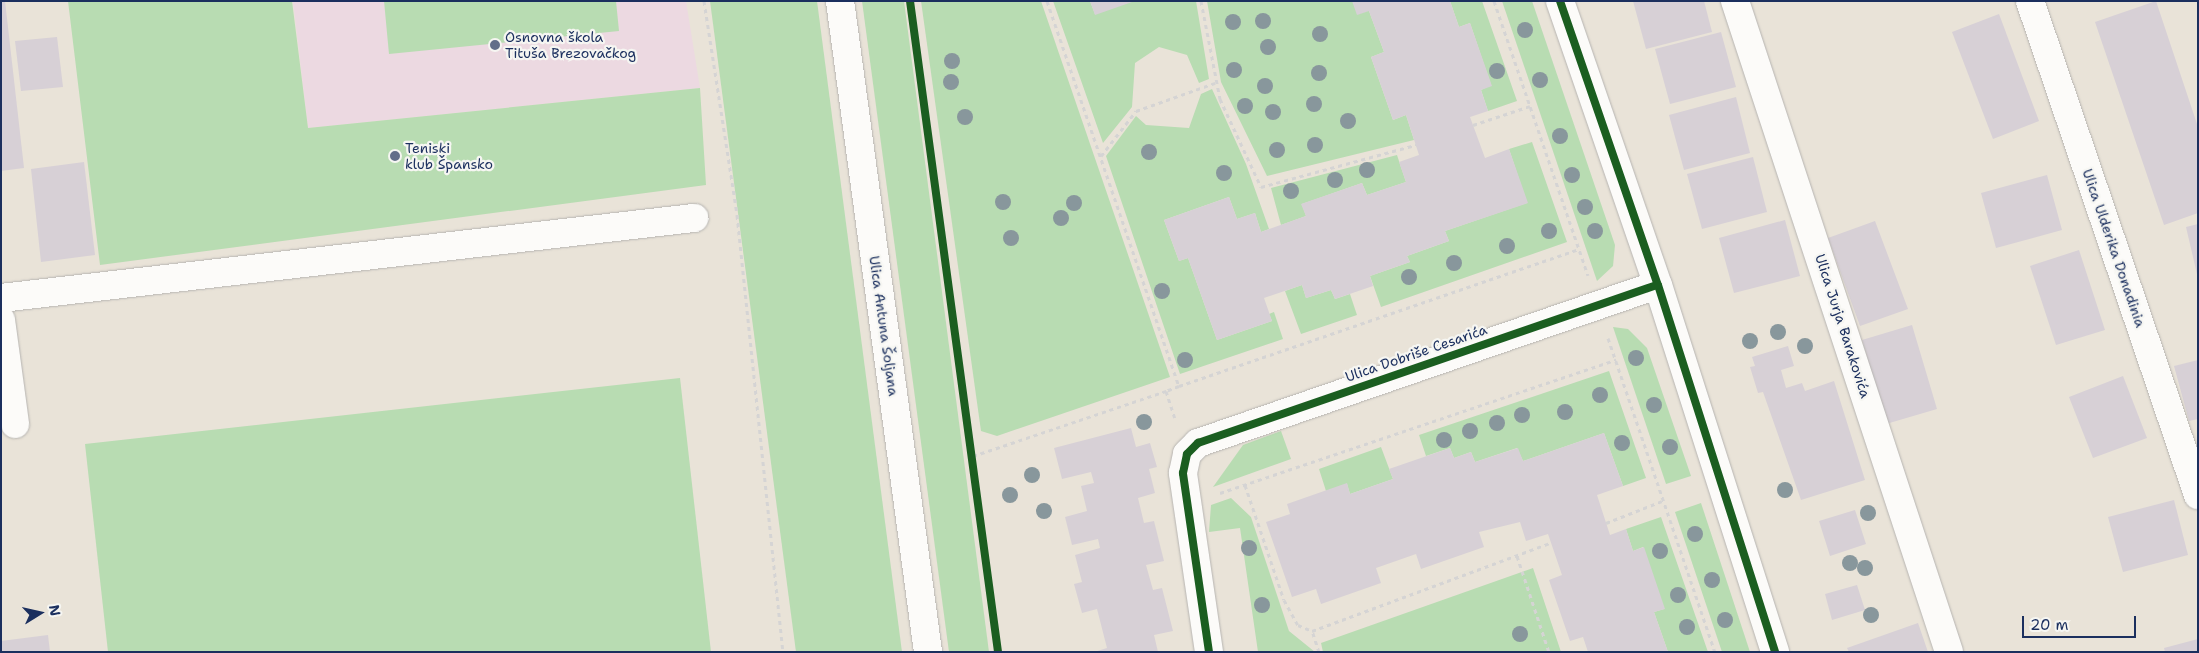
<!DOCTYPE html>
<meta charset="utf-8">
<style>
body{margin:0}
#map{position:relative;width:2199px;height:653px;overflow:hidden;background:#e9e3d8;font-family:"Shantell Sans",sans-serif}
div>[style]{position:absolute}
.built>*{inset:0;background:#ecd9e1}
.green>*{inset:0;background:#b8dcb2}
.building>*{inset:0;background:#d7d0d6}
.path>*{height:3px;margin-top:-1.5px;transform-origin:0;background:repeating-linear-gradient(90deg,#d5d4d4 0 4px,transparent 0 8px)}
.roads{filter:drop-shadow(0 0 1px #b6b4b1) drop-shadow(0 0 1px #b6b4b1)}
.minor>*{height:28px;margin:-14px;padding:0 14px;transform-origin:14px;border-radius:14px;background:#fcfbf9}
.cycleway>*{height:8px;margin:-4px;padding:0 4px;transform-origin:4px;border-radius:4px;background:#1b5e20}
.trees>*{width:16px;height:16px;margin:-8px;border-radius:50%;background:#88979c}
.dots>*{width:14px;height:14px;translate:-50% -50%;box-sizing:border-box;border:2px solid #f6f6f2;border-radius:50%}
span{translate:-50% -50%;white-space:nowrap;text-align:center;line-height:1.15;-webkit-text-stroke:4.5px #f6f6f2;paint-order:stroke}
.poi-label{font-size:14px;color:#1b2f5e}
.left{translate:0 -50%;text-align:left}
.street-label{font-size:14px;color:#1b2f5e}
.frame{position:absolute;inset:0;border:2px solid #1b2f5e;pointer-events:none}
.north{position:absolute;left:15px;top:588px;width:50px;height:50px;-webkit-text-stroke:4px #f6f6f2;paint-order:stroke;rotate:80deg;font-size:14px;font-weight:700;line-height:20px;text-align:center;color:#1b2f5e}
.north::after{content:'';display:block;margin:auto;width:18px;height:22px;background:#1b2f5e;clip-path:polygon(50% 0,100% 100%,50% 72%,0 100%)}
.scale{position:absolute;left:2022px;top:616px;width:114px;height:22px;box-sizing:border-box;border:2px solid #1b2f5e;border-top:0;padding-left:6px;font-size:15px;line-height:18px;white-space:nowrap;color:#1b2f5e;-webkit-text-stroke:4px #f6f6f2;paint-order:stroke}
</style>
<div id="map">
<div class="built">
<i style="clip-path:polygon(293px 1px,686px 1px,700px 88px,308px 128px)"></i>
</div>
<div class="green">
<i style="clip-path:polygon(68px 1px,292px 1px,308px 128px,700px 88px,706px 185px,100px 265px)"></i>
<i style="clip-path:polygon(384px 1px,616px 1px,619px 31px,389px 54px)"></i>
<i style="clip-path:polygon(710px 1px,817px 1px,902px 652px,796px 652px)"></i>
<i style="clip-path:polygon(862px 1px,904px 1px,989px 652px,949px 652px)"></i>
<i style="clip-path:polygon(921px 1px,1041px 1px,1170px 377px,997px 436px,981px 431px)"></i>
<i style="clip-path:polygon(1053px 1px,1090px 1px,1095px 14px,1133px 1px,1196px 1px,1209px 79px,1199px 83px,1187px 55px,1159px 47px,1135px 63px,1132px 107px,1103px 143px)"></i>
<i style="clip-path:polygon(1207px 1px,1352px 1px,1369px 11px,1384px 52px,1371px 57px,1393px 120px,1406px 115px,1414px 140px,1267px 176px,1221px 82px)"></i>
<i style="clip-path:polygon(1450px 1px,1482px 1px,1517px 101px,1488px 111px,1481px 90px,1491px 85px,1470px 23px,1459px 27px)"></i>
<i style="clip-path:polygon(1502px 1px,1532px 1px,1615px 245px,1613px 266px,1597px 281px)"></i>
<i style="clip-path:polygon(1212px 89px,1246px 164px,1269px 229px,1261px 232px,1255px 213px,1237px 219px,1229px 197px,1164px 220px,1179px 261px,1188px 258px,1217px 340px,1272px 321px,1269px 314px,1274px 312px,1283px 339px,1180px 374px,1106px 156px,1136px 116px,1146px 125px,1189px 128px,1201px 94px)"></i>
<i style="clip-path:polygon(1532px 142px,1567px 242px,1381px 307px,1370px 276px,1410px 262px,1407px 256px,1449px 241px,1445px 231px,1527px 203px,1509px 149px)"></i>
<i style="clip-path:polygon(1397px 155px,1406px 182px,1367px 195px,1362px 183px,1302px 204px,1306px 216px,1281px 225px,1271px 188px)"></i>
<i style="clip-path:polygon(1302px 285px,1306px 298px,1331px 290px,1335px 299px,1350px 294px,1357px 315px,1301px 334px,1285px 291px)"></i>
<i style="clip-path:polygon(1613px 327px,1628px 329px,1647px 348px,1691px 476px,1666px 484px)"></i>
<i style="clip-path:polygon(1609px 371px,1646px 478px,1623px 486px,1604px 433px,1523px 461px,1517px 448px,1475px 462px,1471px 452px,1454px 458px,1450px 448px,1426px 456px,1419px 435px)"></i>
<i style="clip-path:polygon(680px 378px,711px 652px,108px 652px,85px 444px)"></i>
<i style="clip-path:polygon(1281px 431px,1291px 459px,1213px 487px,1243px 445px)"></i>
<i style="clip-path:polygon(1381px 447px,1393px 479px,1350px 494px,1347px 484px,1326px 491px,1319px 469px)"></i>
<i style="clip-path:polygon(1231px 498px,1251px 517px,1289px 631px,1315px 652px,1258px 652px,1240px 528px,1209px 532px,1211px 505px)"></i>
<i style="clip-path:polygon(1701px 503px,1750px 652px,1722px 652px,1675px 512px)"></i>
<i style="clip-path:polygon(1661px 517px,1708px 652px,1668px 652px,1654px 612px,1664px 609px,1643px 547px,1633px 551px,1626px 529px)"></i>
<i style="clip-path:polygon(1533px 568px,1561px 652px,1323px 652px,1321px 643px)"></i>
</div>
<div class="building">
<i style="clip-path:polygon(1px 1px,5px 1px,24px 168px,1px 171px)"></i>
<i style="clip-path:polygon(1090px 1px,1132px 1px,1132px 2px,1095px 15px)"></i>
<i style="clip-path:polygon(1352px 1px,1450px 1px,1459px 27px,1470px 23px,1492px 86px,1481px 90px,1488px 111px,1470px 117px,1485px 158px,1509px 149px,1528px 203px,1445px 231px,1449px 241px,1407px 256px,1410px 262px,1370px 276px,1373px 286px,1335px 299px,1331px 290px,1306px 298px,1302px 285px,1264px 298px,1272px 321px,1217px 340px,1188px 258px,1179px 261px,1164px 220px,1229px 197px,1237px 219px,1255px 213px,1261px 232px,1306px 216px,1301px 204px,1362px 183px,1367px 195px,1406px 182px,1399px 162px,1419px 155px,1406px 115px,1393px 120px,1371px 57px,1384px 52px,1369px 11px,1357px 15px)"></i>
<i style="clip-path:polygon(1633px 1px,1704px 1px,1712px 32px,1646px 49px)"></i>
<i style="clip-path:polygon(2156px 1px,2198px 127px,2198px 213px,2164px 225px,2095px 22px)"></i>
<i style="clip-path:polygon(1999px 14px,2039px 121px,1993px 139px,1952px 32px)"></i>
<i style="clip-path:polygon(1721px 32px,1736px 87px,1670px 104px,1655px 49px)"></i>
<i style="clip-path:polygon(57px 37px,63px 87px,21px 91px,15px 41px)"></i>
<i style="clip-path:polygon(1736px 97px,1750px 153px,1684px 170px,1669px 115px)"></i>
<i style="clip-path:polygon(1753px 157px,1767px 212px,1702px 229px,1687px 174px)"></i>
<i style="clip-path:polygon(84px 162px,95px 255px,41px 262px,31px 169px)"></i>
<i style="clip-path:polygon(2047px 175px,2062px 230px,1996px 248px,1981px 193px)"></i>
<i style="clip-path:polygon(1785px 220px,1800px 276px,1734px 293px,1719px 238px)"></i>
<i style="clip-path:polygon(1875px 221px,1908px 309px,1860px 326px,1828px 238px)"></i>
<i style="clip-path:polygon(2198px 224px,2198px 274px,2197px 274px,2186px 227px)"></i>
<i style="clip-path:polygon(2079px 250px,2105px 330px,2056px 345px,2030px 266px)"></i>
<i style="clip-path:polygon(1912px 325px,1937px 409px,1886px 424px,1862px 340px)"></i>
<i style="clip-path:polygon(1788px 346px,1794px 366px,1781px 370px,1786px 388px,1802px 383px,1805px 391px,1834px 381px,1865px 480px,1801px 500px,1763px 392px,1758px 393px,1750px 367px,1755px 366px,1752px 357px)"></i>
<i style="clip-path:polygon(2198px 360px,2198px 419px,2189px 421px,2174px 366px)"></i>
<i style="clip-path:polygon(2123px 376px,2147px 438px,2093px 458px,2069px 397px)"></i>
<i style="clip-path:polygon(1131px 428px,1136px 447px,1150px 443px,1157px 467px,1149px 469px,1155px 493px,1138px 498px,1144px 523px,1154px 521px,1164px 561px,1146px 565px,1153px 590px,1162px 588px,1173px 631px,1154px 635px,1158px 652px,1094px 652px,1107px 648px,1097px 609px,1082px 613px,1074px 584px,1082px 582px,1075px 555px,1100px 548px,1098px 539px,1072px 545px,1065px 517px,1087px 511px,1081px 486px,1094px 483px,1091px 472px,1062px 479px,1054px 448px)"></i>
<i style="clip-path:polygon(1604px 433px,1623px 486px,1597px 495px,1610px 535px,1626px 529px,1633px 551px,1644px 547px,1665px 609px,1654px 612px,1668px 652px,1588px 652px,1583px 637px,1570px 641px,1549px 580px,1562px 575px,1548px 534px,1526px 541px,1520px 522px,1479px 532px,1484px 547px,1421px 569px,1416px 554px,1376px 568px,1381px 583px,1321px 604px,1316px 589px,1292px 597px,1266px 522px,1290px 514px,1287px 504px,1347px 483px,1350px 494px,1393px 479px,1389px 469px,1450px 448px,1454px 458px,1471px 452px,1475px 462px,1518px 448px,1523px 461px)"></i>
<i style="clip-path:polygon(2174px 500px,2188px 555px,2123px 572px,2108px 517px)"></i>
<i style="clip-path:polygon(1855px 510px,1866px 544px,1830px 556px,1819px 521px)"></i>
<i style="clip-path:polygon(1857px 585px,1865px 610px,1832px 620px,1825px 594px)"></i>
<i style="clip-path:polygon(1918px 623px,1928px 652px,1849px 652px,1847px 648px)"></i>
<i style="clip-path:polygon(48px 635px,50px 652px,1px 652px,1px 641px)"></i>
<i style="clip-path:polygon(2198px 639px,2198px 652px,2165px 652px,2164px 648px)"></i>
</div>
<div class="path">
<i style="left:704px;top:1px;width:217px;rotate:81.2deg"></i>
<i style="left:737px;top:215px;width:439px;rotate:84deg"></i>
<i style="left:1047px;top:1px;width:407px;rotate:71.1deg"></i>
<i style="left:1179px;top:386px;width:14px;rotate:159deg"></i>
<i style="left:1201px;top:1px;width:100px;rotate:79deg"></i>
<i style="left:1220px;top:99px;width:97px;rotate:65deg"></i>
<i style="left:1261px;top:187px;width:161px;rotate:-15.2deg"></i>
<i style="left:1494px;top:1px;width:290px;rotate:71.1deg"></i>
<i style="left:1473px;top:125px;width:60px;rotate:-18.4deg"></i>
<i style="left:1101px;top:156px;width:57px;rotate:-52.1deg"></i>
<i style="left:1136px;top:111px;width:84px;rotate:-19.5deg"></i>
<i style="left:1608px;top:338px;width:332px;rotate:71.2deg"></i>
<i style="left:1179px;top:386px;width:424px;rotate:-18.9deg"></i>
<i style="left:973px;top:456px;width:204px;rotate:-18.6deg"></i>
<i style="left:1166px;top:391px;width:28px;rotate:72deg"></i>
<i style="left:1245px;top:485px;width:121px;rotate:71.3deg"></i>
<i style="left:1284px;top:600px;width:29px;rotate:61deg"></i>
<i style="left:1298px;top:625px;width:15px;rotate:23deg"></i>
<i style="left:1220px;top:493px;width:418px;rotate:-18.6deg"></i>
<i style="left:1606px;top:523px;width:60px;rotate:-21.4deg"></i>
<i style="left:1517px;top:556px;width:101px;rotate:71.6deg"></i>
<i style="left:1319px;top:652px;width:22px;rotate:-108deg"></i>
<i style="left:1312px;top:631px;width:254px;rotate:-20.3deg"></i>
</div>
<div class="roads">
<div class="minor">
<i style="left:840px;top:1px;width:657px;rotate:82.3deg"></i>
<i style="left:1560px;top:1px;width:300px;rotate:71deg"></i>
<i style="left:1658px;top:285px;width:385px;rotate:72.3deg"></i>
<i style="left:1735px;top:1px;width:685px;rotate:71.8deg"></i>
<i style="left:2030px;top:1px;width:522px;rotate:71.22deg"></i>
<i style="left:1px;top:298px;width:698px;rotate:-6.59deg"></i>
<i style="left:1px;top:320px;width:105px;rotate:82.3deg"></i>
<i style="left:1209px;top:652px;width:181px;rotate:-98.3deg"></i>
<i style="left:1183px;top:473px;width:19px;rotate:-78deg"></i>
<i style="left:1187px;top:454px;width:16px;rotate:-45deg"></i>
<i style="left:1198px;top:443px;width:486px;rotate:-19deg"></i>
</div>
</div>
<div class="cycleway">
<i style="left:910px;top:1px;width:657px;rotate:82.3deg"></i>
<i style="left:1560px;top:1px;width:300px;rotate:71deg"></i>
<i style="left:1658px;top:285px;width:385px;rotate:72.3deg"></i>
<i style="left:1209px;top:652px;width:181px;rotate:-98.3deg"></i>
<i style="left:1183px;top:473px;width:19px;rotate:-78deg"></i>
<i style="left:1187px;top:454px;width:16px;rotate:-45deg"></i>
<i style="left:1198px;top:443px;width:486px;rotate:-19deg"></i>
</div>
<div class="trees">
<i style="left:1263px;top:21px"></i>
<i style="left:1233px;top:22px"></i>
<i style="left:1525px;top:30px"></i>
<i style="left:1320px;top:34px"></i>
<i style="left:1268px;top:47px"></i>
<i style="left:952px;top:61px"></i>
<i style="left:1234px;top:70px"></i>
<i style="left:1497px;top:71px"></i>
<i style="left:1319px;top:73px"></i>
<i style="left:1540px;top:80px"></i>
<i style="left:951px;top:82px"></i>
<i style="left:1265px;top:86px"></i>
<i style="left:1314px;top:104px"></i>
<i style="left:1245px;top:106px"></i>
<i style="left:1273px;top:112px"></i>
<i style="left:965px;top:117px"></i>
<i style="left:1348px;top:121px"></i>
<i style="left:1560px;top:136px"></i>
<i style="left:1315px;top:145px"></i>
<i style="left:1277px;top:150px"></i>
<i style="left:1149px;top:152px"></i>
<i style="left:1367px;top:170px"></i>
<i style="left:1224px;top:173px"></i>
<i style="left:1572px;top:175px"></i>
<i style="left:1335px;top:180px"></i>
<i style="left:1291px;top:191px"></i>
<i style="left:1003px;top:202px"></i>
<i style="left:1074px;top:203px"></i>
<i style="left:1585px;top:207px"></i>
<i style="left:1061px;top:218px"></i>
<i style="left:1549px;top:231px"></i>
<i style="left:1595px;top:231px"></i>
<i style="left:1011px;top:238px"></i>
<i style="left:1507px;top:246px"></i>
<i style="left:1454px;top:263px"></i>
<i style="left:1409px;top:277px"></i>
<i style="left:1162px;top:291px"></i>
<i style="left:1778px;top:332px"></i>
<i style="left:1750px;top:341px"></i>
<i style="left:1805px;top:346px"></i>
<i style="left:1636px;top:358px"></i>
<i style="left:1185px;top:360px"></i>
<i style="left:1600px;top:395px"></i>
<i style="left:1654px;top:405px"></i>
<i style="left:1565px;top:412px"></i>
<i style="left:1522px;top:415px"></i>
<i style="left:1144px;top:422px"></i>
<i style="left:1497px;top:423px"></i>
<i style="left:1470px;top:431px"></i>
<i style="left:1444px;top:440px"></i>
<i style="left:1622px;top:443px"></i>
<i style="left:1670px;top:447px"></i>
<i style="left:1032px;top:475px"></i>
<i style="left:1785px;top:490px"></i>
<i style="left:1010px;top:495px"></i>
<i style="left:1044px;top:511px"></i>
<i style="left:1868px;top:513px"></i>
<i style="left:1695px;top:534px"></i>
<i style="left:1249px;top:548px"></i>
<i style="left:1660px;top:551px"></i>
<i style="left:1850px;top:563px"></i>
<i style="left:1865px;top:568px"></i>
<i style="left:1712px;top:580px"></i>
<i style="left:1678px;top:595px"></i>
<i style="left:1262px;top:605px"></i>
<i style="left:1871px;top:615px"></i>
<i style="left:1725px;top:620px"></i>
<i style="left:1687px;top:627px"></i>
<i style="left:1520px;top:634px"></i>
</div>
<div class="dots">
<i style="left:495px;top:45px;background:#636e89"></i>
<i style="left:395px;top:156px;background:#636e89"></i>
</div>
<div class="poi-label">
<span class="left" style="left:505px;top:45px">Osnovna škola<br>Tituša Brezovačkog</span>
<span class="left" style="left:405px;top:156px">Teniski<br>klub Špansko</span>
</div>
<div class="street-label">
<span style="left:2114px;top:248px;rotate:71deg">Ulica Ulderika Donadinia</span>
<span style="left:884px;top:326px;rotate:82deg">Ulica Antuna Šoljana</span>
<span style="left:1843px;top:326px;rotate:72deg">Ulica Jurja Barakovića</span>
<span style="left:1416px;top:353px;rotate:-19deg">Ulica Dobriše Cesarića</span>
</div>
<div class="frame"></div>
<div class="north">N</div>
<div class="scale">20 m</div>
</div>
